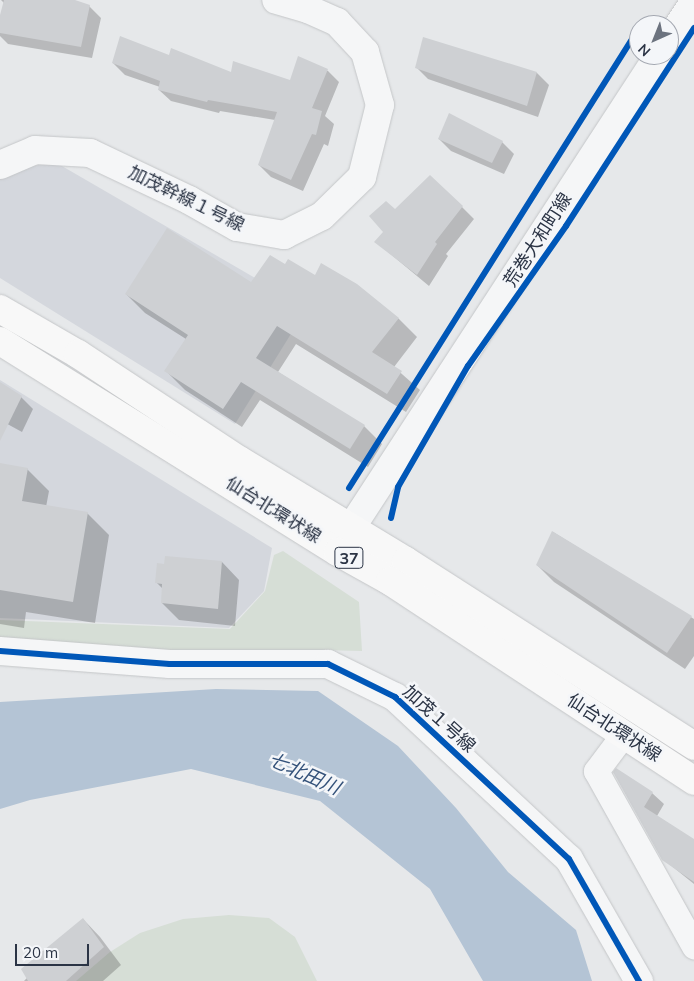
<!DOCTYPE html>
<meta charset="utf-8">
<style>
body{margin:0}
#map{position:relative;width:694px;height:981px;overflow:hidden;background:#e6e8ea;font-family:Mulish,"Noto Sans JP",sans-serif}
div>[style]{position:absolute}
.built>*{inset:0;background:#d4d7dd}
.green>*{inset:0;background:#d6ded6}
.water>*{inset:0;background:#b4c4d5}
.shadow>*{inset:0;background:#0003}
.building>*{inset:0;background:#ced0d3}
.roads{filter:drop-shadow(0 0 1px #c4c6c8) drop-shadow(0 0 1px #c4c6c8)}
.minor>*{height:25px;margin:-12.5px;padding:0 12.5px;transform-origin:12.5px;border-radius:12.5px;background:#f5f6f7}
.tertiary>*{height:28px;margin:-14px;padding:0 14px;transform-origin:14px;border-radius:14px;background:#f5f6f7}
.primary>*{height:28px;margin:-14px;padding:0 14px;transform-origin:14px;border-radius:14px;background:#f8f8f8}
.cycleway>*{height:6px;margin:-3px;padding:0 3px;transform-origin:3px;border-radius:3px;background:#0057b8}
span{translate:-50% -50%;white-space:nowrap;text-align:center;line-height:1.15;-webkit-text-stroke:5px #f4f6f9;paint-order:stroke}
.shield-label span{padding:1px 4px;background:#f4f6f9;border:1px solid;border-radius:4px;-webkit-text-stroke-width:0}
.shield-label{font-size:16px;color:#2b3445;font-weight:700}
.street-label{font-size:18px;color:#2b3445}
.water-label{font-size:19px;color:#34527a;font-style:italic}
.north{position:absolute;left:629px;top:15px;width:50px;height:50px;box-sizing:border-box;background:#f4f6f9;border:1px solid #a4a8b1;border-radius:50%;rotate:224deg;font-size:14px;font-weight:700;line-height:20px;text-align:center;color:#2b3445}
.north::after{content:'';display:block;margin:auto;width:18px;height:22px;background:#6c737f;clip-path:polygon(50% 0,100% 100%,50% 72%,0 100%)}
.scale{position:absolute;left:15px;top:944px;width:74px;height:22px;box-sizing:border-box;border:2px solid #2b3445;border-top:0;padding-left:6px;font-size:15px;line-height:18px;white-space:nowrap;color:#2b3445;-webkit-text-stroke:4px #f4f6f9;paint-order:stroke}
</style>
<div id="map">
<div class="built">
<i style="clip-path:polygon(55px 162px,307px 308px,235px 424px,0 278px,0 172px)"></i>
<i style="clip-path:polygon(0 380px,272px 548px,264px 591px,229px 628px,0 618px)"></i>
</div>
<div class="green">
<i style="clip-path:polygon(283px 551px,359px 602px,362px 651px,321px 650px,175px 655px,0 642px,0 620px,230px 629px,265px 591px,274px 555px)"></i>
<i style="clip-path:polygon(229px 915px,269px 918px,295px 937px,317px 981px,76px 981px,110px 952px,140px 933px,183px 919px)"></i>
</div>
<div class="water">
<i style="clip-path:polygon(216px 689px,318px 691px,398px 746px,456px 808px,508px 872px,576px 930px,592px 981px,483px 981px,430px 889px,320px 801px,191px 769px,30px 800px,0 809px,0 702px)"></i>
</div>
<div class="shadow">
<i style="clip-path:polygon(1px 0,71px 0,89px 6px,101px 18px,92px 58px,8px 44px,0 36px,0 19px,5px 4px)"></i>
<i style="clip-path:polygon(424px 39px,537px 73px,549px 85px,538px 117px,428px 79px,417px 68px)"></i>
<i style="clip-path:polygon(170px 56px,231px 73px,291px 82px,299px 58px,328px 71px,339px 82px,325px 116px,334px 124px,328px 146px,324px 144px,303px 191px,271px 177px,259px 165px,275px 120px,220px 111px,219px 113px,171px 101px,159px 90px,160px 87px,125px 75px,113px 63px)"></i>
<i style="clip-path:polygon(439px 139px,502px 142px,514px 154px,504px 174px,451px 151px)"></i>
<i style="clip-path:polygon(462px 207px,474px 219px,446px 254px,448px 256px,429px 286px,376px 242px,385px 232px,395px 210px)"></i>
<i style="clip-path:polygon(285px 265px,315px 277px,357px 285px,399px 319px,417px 337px,394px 367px,420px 390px,406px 412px,296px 344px,278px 372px,364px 426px,382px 444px,368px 467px,260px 400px,242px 427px,185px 390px,166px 371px,186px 339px,145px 313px,126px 294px,252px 284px)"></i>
<i style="clip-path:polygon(0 383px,21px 397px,33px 409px,22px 432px,0 420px)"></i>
<i style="clip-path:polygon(0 465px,27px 469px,49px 491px,46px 507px,87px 513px,109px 535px,95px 623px,26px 612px,24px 628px,0 624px)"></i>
<i style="clip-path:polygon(553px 532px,694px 619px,694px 656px,685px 669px,554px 582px,537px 565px)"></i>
<i style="clip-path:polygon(222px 562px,239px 580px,235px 626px,179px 620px,162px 603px,163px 589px,156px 582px)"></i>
<i style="clip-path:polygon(615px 772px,652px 793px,664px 804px,657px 816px,694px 840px,694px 884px,663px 859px)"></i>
<i style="clip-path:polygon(83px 919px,100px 937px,121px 965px,103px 981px,24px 981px)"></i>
</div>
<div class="building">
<i style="clip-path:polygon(4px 0,75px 0,90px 5px,81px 47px,0 33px,0 15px)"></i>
<i style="clip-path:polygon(120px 36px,169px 55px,171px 48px,231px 72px,233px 61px,290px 80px,298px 56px,328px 69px,312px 108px,322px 111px,316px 135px,312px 134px,291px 180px,258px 165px,277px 112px,208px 100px,207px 102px,158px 90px,160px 81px,112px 63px)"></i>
<i style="clip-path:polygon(423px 37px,537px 72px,527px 106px,415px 68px)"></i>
<i style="clip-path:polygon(449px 113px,503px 141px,492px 163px,438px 139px)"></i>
<i style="clip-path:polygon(430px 175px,463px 206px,435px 242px,437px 244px,417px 275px,374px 242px,383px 232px,369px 216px,386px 201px,395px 209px)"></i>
<i style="clip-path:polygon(167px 228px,251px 282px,270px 255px,285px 264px,288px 259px,315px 275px,321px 263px,357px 284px,399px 318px,372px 352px,402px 371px,387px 394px,277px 326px,256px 358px,365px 425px,350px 449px,241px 382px,223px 409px,164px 371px,188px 335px,125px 294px)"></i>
<i style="clip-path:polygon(0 382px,22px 396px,0 441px)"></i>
<i style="clip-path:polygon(0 463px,28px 468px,22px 501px,88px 512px,73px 602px,0 590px)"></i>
<i style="clip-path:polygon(552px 531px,692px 616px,667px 653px,536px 565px)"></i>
<i style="clip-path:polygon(165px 556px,222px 561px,218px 609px,161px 603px,162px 584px,155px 583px,157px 563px,164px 564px)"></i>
<i style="clip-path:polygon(616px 768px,653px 792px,644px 807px,694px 839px,694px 882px,662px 860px,613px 772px)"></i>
<i style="clip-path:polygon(83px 918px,104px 947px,66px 981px,28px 981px,21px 969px)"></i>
</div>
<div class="roads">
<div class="minor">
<i style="left:623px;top:735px;width:45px;rotate:126.9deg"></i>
<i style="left:596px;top:771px;width:201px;rotate:60.8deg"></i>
</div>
<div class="tertiary">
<i style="left:669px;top:40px;width:45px;rotate:-56.7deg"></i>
<i style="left:0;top:165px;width:38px;rotate:-23deg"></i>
<i style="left:35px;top:150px;width:55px;rotate:3.1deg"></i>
<i style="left:90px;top:153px;width:110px;rotate:25.4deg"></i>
<i style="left:189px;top:200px;width:55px;rotate:29.4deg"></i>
<i style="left:237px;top:227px;width:48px;rotate:9.7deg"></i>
<i style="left:284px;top:235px;width:42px;rotate:-26.6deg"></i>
<i style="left:322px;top:216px;width:56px;rotate:-44.3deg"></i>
<i style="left:362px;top:177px;width:74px;rotate:-76deg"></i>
<i style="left:380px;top:105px;width:55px;rotate:-105.8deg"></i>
<i style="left:365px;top:52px;width:41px;rotate:-133deg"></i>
<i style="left:337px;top:22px;width:32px;rotate:-156deg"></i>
<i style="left:308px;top:9px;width:33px;rotate:-164deg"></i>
<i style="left:340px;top:549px;width:24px;rotate:-62deg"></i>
<i style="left:351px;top:528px;width:564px;rotate:-56.93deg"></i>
<i style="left:0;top:651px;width:170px;rotate:4.4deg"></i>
<i style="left:170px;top:664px;width:158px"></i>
<i style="left:328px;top:664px;width:75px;rotate:26.2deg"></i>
<i style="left:395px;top:697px;width:238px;rotate:43deg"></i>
<i style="left:569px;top:859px;width:141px;rotate:60.2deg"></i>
</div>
<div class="primary">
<i style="left:0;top:309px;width:90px;rotate:30deg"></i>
<i style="left:78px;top:354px;width:193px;rotate:33.4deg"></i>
<i style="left:239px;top:460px;width:195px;rotate:31.2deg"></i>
<i style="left:406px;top:561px;width:342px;rotate:32.7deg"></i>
<i style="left:0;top:341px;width:398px;rotate:32deg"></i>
<i style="left:338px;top:552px;width:60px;rotate:29.1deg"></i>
<i style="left:390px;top:581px;width:364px;rotate:33.3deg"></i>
</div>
</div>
<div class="cycleway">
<i style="left:349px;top:488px;width:544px;rotate:-57.77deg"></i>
<i style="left:391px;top:518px;width:32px;rotate:-77deg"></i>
<i style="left:398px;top:487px;width:140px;rotate:-60deg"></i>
<i style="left:468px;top:366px;width:171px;rotate:-55deg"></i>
<i style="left:566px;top:226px;width:236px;rotate:-57.1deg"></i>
<i style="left:0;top:651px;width:170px;rotate:4.4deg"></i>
<i style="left:170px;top:664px;width:158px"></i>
<i style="left:328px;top:664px;width:75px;rotate:26.2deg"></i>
<i style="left:395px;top:697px;width:238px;rotate:43deg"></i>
<i style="left:569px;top:859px;width:141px;rotate:60.2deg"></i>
</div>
<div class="shield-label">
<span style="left:349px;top:558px">37</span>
</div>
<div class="street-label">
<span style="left:186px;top:199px;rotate:26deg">加茂幹線１号線</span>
<span style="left:538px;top:240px;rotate:-57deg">荒巻大和町線</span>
<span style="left:273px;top:510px;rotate:32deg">仙台北環状線</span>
<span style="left:439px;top:719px;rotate:42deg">加茂１号線</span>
<span style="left:614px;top:728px;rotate:33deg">仙台北環状線</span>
</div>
<div class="water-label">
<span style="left:304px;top:774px;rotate:24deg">七北田川</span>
</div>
<div class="north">N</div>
<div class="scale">20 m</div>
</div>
